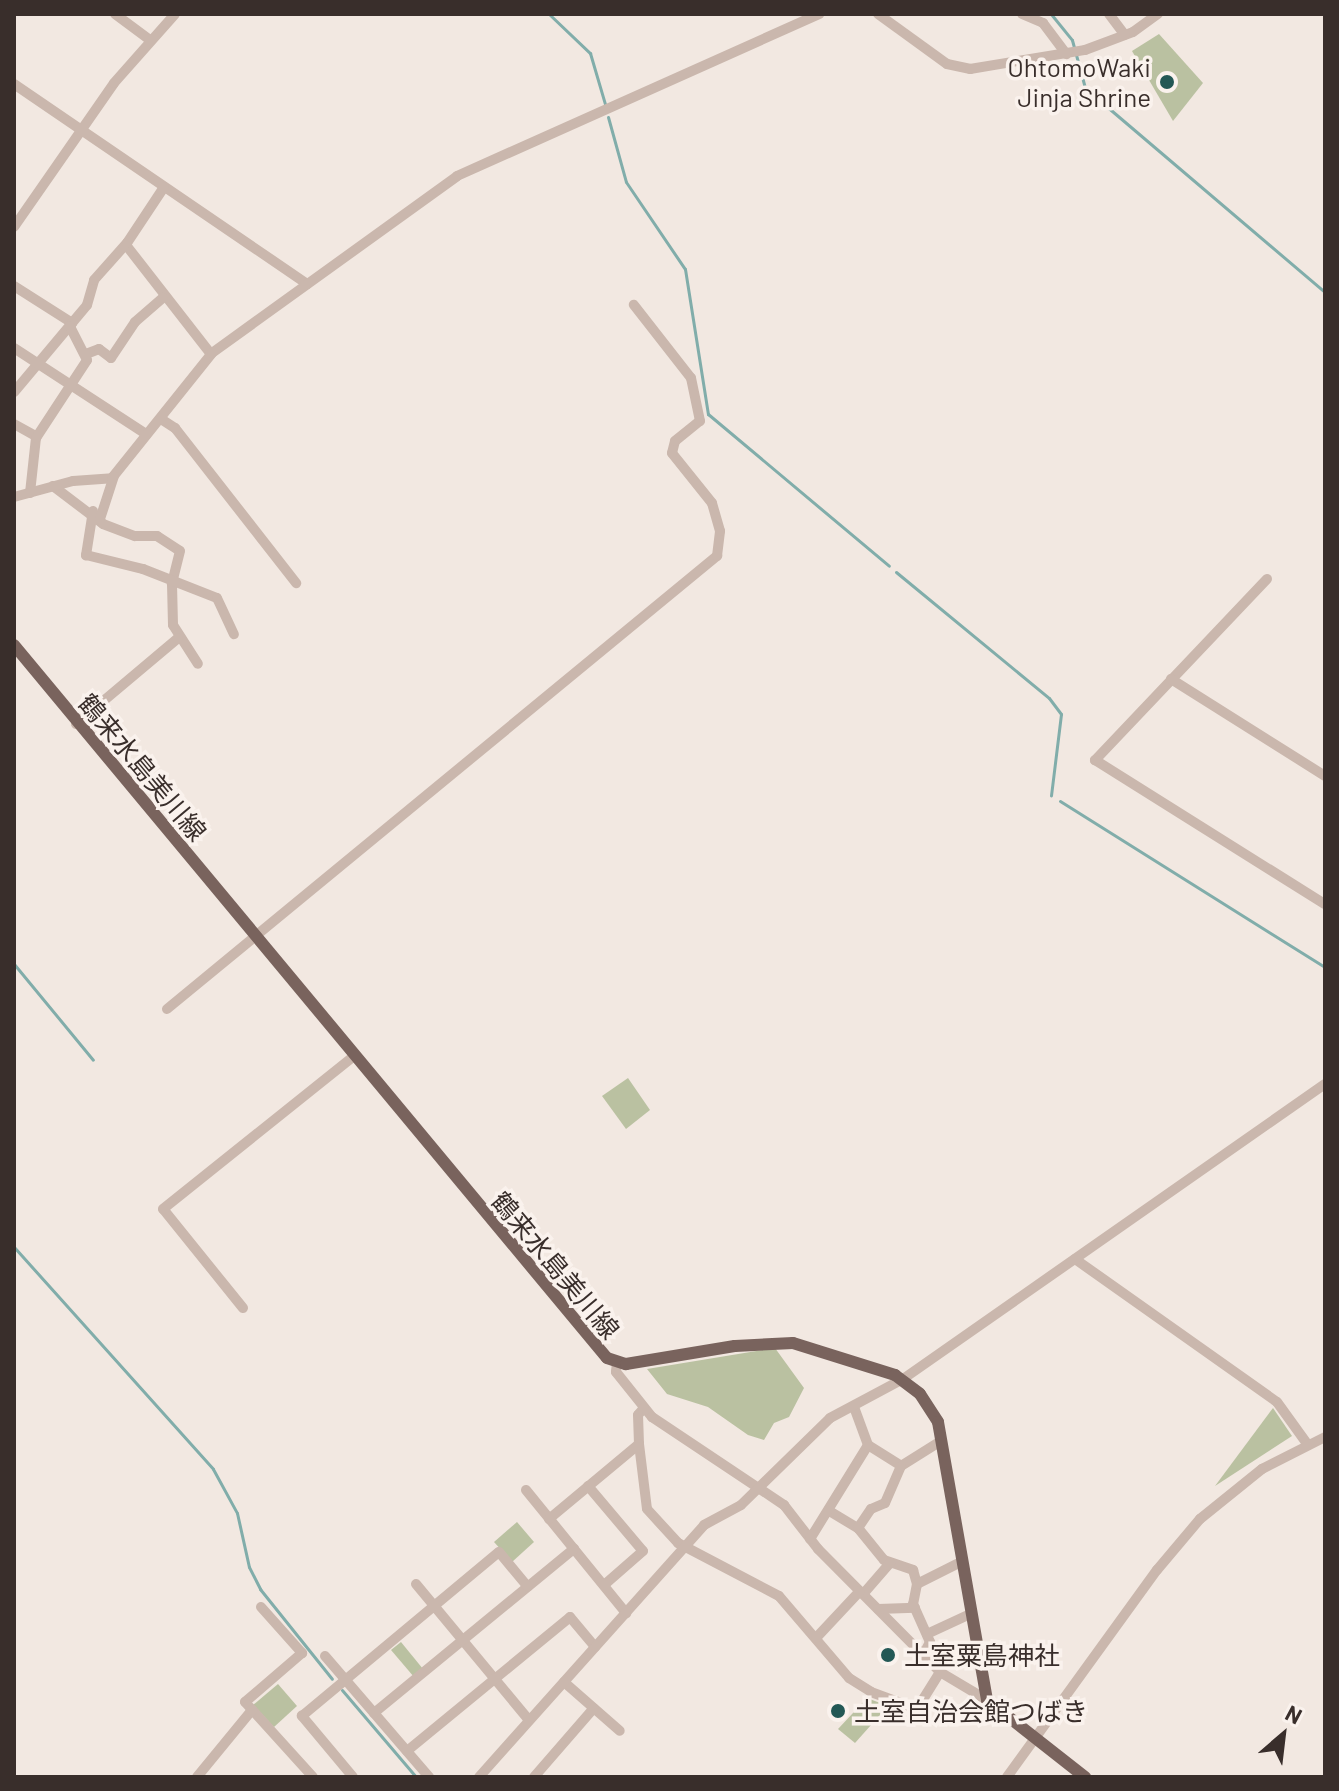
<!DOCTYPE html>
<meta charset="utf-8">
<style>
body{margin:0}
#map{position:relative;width:1339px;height:1791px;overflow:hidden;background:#f2e8e1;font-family:Barlow,"Noto Sans JP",sans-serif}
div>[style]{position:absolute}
.green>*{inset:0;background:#bac1a1}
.stream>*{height:3px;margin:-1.5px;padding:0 1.5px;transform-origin:1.5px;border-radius:1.5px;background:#81adaa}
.minor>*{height:10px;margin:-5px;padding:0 5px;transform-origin:5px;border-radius:5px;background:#cab7ad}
.major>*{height:12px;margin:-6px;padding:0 6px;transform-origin:6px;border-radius:6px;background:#79635d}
.dots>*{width:22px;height:22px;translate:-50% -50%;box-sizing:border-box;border:4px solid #faf2ed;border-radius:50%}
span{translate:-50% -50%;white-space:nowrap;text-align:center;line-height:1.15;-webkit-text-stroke:7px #faf2ed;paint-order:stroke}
.poi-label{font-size:26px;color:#392e2b}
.right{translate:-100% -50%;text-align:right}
.left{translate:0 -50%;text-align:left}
.street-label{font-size:26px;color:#392e2b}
.frame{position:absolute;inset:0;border:16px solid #392e2b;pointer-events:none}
.north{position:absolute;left:1243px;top:1695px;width:80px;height:80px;-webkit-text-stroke:6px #faf2ed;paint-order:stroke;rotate:28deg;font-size:22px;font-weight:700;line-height:32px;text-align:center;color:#392e2b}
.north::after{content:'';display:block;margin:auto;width:28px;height:36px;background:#392e2b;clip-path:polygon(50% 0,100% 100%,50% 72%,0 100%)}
</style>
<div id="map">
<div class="green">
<i style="clip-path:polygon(1159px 34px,1203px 83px,1173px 121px,1132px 51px)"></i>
<i style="clip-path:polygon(628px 1078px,650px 1110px,626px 1129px,602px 1096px)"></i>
<i style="clip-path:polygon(775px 1348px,804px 1388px,789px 1417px,774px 1423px,764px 1440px,748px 1435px,708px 1407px,667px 1394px,647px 1369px)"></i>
<i style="clip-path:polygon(1273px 1408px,1292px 1436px,1215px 1486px)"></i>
<i style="clip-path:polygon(517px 1522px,534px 1542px,512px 1562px,494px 1542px)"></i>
<i style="clip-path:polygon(401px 1642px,423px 1669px,414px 1677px,391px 1650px)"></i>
<i style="clip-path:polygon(278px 1684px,297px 1706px,274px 1727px,253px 1705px)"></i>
<i style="clip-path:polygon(867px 1698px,888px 1706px,855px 1743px,838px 1729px)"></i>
</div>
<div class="stream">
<i style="left:549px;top:14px;width:57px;rotate:43.6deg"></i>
<i style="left:590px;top:53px;width:53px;rotate:73.6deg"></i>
<i style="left:1051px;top:14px;width:33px;rotate:51deg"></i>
<i style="left:1072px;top:40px;width:50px;rotate:74.8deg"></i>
<i style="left:1085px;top:88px;width:315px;rotate:40.4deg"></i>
<i style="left:608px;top:117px;width:67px;rotate:74.5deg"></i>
<i style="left:626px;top:182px;width:105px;rotate:55.9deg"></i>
<i style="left:685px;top:269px;width:147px;rotate:81deg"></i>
<i style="left:708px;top:414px;width:236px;rotate:40deg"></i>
<i style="left:896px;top:572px;width:198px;rotate:39.5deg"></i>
<i style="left:1049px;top:698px;width:20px;rotate:53deg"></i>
<i style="left:1061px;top:714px;width:82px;rotate:97deg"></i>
<i style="left:1060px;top:801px;width:313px;rotate:32.1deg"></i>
<i style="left:14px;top:964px;width:124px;rotate:50.5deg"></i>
<i style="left:14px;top:1247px;width:298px;rotate:48.1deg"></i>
<i style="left:213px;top:1469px;width:50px;rotate:61.4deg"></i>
<i style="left:237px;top:1513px;width:55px;rotate:77.5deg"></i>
<i style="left:249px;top:1567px;width:25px;rotate:63deg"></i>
<i style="left:260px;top:1589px;width:115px;rotate:51.3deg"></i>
<i style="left:342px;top:1690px;width:114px;rotate:49.6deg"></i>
</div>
<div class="minor">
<i style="left:115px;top:14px;width:44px;rotate:36.6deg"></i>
<i style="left:878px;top:14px;width:85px;rotate:35.9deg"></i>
<i style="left:947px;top:64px;width:24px;rotate:12deg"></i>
<i style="left:970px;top:69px;width:117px;rotate:-9.4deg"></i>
<i style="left:1085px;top:50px;width:51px;rotate:-20.6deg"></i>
<i style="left:1133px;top:32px;width:31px;rotate:-36deg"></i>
<i style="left:1022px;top:14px;width:23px;rotate:23deg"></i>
<i style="left:1043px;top:23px;width:39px;rotate:53deg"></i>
<i style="left:1109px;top:14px;width:26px;rotate:53deg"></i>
<i style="left:14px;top:84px;width:355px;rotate:34.3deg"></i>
<i style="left:14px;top:227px;width:175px;rotate:-55.2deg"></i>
<i style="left:114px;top:83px;width:92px;rotate:-48.5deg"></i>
<i style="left:126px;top:245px;width:138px;rotate:52.1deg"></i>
<i style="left:14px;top:286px;width:69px;rotate:32.5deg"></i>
<i style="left:72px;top:323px;width:90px;rotate:130deg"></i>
<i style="left:72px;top:323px;width:23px;rotate:-50deg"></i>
<i style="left:87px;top:305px;width:26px;rotate:-74deg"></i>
<i style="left:94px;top:280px;width:50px;rotate:-48.3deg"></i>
<i style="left:127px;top:243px;width:67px;rotate:-56.5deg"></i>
<i style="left:14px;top:348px;width:158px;rotate:33.1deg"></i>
<i style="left:86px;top:354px;width:14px;rotate:-21deg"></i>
<i style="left:99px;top:349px;width:15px;rotate:37deg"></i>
<i style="left:111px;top:358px;width:43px;rotate:-56.3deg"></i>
<i style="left:135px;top:322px;width:37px;rotate:-41deg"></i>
<i style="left:161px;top:419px;width:17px;rotate:33deg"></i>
<i style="left:175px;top:428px;width:197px;rotate:52deg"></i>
<i style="left:14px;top:424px;width:26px;rotate:29deg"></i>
<i style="left:53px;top:486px;width:63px;rotate:37.2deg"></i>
<i style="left:103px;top:524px;width:34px;rotate:21deg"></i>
<i style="left:135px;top:536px;width:22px"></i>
<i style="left:157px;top:536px;width:27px;rotate:33deg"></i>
<i style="left:180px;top:551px;width:34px;rotate:104deg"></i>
<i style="left:172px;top:584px;width:41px;rotate:88.6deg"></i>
<i style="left:173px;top:625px;width:46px;rotate:57.3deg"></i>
<i style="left:30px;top:493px;width:55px;rotate:-83.8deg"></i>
<i style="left:36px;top:438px;width:93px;rotate:-56.8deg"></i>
<i style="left:87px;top:360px;width:38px;rotate:-117deg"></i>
<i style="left:14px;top:497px;width:61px;rotate:-15.2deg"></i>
<i style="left:73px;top:481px;width:39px;rotate:-4deg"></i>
<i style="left:112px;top:478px;width:160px;rotate:-51.3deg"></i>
<i style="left:212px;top:353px;width:302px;rotate:-35.8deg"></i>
<i style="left:457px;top:176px;width:397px;rotate:-24.1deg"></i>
<i style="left:93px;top:511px;width:45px;rotate:99deg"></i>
<i style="left:86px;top:555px;width:59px;rotate:13.8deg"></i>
<i style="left:143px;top:569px;width:79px;rotate:21.4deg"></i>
<i style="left:217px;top:598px;width:40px;rotate:65deg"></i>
<i style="left:100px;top:519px;width:45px;rotate:-72deg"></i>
<i style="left:1267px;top:579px;width:250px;rotate:133.5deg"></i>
<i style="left:1095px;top:760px;width:271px;rotate:32.1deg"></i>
<i style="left:1171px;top:679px;width:182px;rotate:32.2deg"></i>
<i style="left:76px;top:724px;width:133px;rotate:-40.1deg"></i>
<i style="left:167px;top:1009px;width:713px;rotate:-39.48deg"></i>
<i style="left:717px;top:556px;width:25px;rotate:-83deg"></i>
<i style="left:720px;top:531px;width:29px;rotate:-106deg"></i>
<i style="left:712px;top:503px;width:64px;rotate:-128.7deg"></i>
<i style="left:672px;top:453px;width:12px;rotate:-76deg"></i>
<i style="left:675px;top:441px;width:32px;rotate:-39deg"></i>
<i style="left:700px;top:421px;width:44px;rotate:-101.8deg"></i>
<i style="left:691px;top:378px;width:93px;rotate:-128deg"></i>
<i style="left:1075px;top:1259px;width:247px;rotate:35.3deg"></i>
<i style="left:1277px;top:1402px;width:53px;rotate:54.2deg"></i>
<i style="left:243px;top:1308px;width:127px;rotate:-128.9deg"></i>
<i style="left:163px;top:1209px;width:245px;rotate:-38.7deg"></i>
<i style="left:617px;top:1362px;width:10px;rotate:96deg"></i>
<i style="left:616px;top:1372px;width:58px;rotate:51.3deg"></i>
<i style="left:652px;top:1417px;width:159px;rotate:33.7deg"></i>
<i style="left:784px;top:1505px;width:56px;rotate:52.3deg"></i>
<i style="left:818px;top:1549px;width:173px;rotate:45.2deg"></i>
<i style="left:940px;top:1672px;width:55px;rotate:30.8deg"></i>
<i style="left:644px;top:1408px;width:9px;rotate:131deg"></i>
<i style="left:638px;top:1415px;width:29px;rotate:88deg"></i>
<i style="left:639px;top:1444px;width:65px;rotate:83deg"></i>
<i style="left:647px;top:1509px;width:46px;rotate:47.6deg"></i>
<i style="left:678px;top:1543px;width:114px;rotate:27.7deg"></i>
<i style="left:779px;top:1596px;width:108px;rotate:49.5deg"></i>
<i style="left:849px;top:1678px;width:26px;rotate:32deg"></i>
<i style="left:871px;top:1692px;width:49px;rotate:20.3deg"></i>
<i style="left:917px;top:1709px;width:44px;rotate:-58.1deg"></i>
<i style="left:868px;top:1445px;width:39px;rotate:32deg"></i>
<i style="left:901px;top:1466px;width:47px;rotate:-32deg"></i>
<i style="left:588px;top:1486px;width:85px;rotate:49.8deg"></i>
<i style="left:643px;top:1551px;width:52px;rotate:138.9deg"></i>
<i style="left:526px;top:1490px;width:159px;rotate:50.9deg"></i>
<i style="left:831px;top:1512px;width:31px;rotate:31deg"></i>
<i style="left:858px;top:1528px;width:41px;rotate:50.9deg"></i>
<i style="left:884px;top:1560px;width:31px;rotate:19deg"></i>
<i style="left:913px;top:1570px;width:15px;rotate:74deg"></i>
<i style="left:917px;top:1584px;width:20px;rotate:101deg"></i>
<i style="left:913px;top:1604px;width:42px;rotate:65.9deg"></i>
<i style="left:930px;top:1642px;width:15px;rotate:118deg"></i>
<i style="left:549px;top:1519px;width:117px;rotate:-39.8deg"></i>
<i style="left:858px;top:1528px;width:23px;rotate:-56deg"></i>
<i style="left:871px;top:1509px;width:15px;rotate:-23deg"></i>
<i style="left:885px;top:1503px;width:40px;rotate:-66.6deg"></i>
<i style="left:810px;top:1539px;width:110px;rotate:-58.3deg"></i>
<i style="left:868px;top:1445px;width:40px;rotate:-110.2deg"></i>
<i style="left:416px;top:1584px;width:177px;rotate:50.3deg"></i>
<i style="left:917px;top:1584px;width:49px;rotate:-26.6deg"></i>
<i style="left:864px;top:1593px;width:40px;rotate:-49deg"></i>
<i style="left:261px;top:1607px;width:62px;rotate:48.3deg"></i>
<i style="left:302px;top:1653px;width:75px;rotate:139.3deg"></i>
<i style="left:245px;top:1702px;width:101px;rotate:47.8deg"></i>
<i style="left:878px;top:1609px;width:37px;rotate:-2deg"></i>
<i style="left:927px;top:1634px;width:47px;rotate:-24.9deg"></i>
<i style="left:816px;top:1638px;width:64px;rotate:-46.9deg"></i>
<i style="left:325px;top:1656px;width:160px;rotate:49.3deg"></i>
<i style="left:564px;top:1682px;width:74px;rotate:41.2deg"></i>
<i style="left:374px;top:1713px;width:259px;rotate:-39.4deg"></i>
<i style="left:407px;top:1751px;width:211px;rotate:-39.4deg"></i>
<i style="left:570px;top:1617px;width:39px;rotate:50deg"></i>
<i style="left:197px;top:1777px;width:87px;rotate:-50.6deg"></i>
<i style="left:353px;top:1777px;width:80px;rotate:-129.9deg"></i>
<i style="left:302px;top:1716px;width:256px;rotate:-39.8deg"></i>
<i style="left:499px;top:1552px;width:45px;rotate:50.4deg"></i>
<i style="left:479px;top:1777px;width:338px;rotate:-48.2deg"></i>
<i style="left:704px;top:1525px;width:42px;rotate:-28.4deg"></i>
<i style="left:741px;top:1505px;width:124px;rotate:-44.3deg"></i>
<i style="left:830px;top:1418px;width:83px;rotate:-28.1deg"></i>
<i style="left:903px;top:1379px;width:515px;rotate:-34.96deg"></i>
<i style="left:534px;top:1777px;width:91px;rotate:-49deg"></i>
<i style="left:1007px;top:1777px;width:256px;rotate:-54.1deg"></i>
<i style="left:1157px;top:1570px;width:67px;rotate:-49.9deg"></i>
<i style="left:1200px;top:1519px;width:80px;rotate:-38.9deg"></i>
<i style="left:1262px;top:1469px;width:71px;rotate:-26.9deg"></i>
</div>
<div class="major">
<i style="left:14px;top:645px;width:927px;rotate:50.25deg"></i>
<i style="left:607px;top:1358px;width:20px;rotate:18deg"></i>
<i style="left:626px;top:1364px;width:110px;rotate:-9.4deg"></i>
<i style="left:735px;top:1346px;width:58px;rotate:-3deg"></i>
<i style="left:793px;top:1343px;width:107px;rotate:17.4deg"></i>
<i style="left:895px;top:1375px;width:31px;rotate:37deg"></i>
<i style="left:920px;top:1394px;width:33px;rotate:57deg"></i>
<i style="left:938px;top:1422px;width:282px;rotate:80deg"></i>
<i style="left:987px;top:1700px;width:125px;rotate:38.2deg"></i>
</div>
<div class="dots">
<i style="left:1167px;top:82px;background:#235855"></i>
<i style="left:888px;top:1655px;background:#235855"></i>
<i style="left:838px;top:1711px;background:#235855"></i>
</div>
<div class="poi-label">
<span class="right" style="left:1151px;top:82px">OhtomoWaki<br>Jinja Shrine</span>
<span class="left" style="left:904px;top:1655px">土室粟島神社</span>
<span class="left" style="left:854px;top:1711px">土室自治会館つばき</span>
</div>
<div class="street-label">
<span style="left:143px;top:767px;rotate:50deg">鶴来水島美川線</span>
<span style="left:556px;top:1265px;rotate:50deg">鶴来水島美川線</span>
</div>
<div class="frame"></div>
<div class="north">N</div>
</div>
